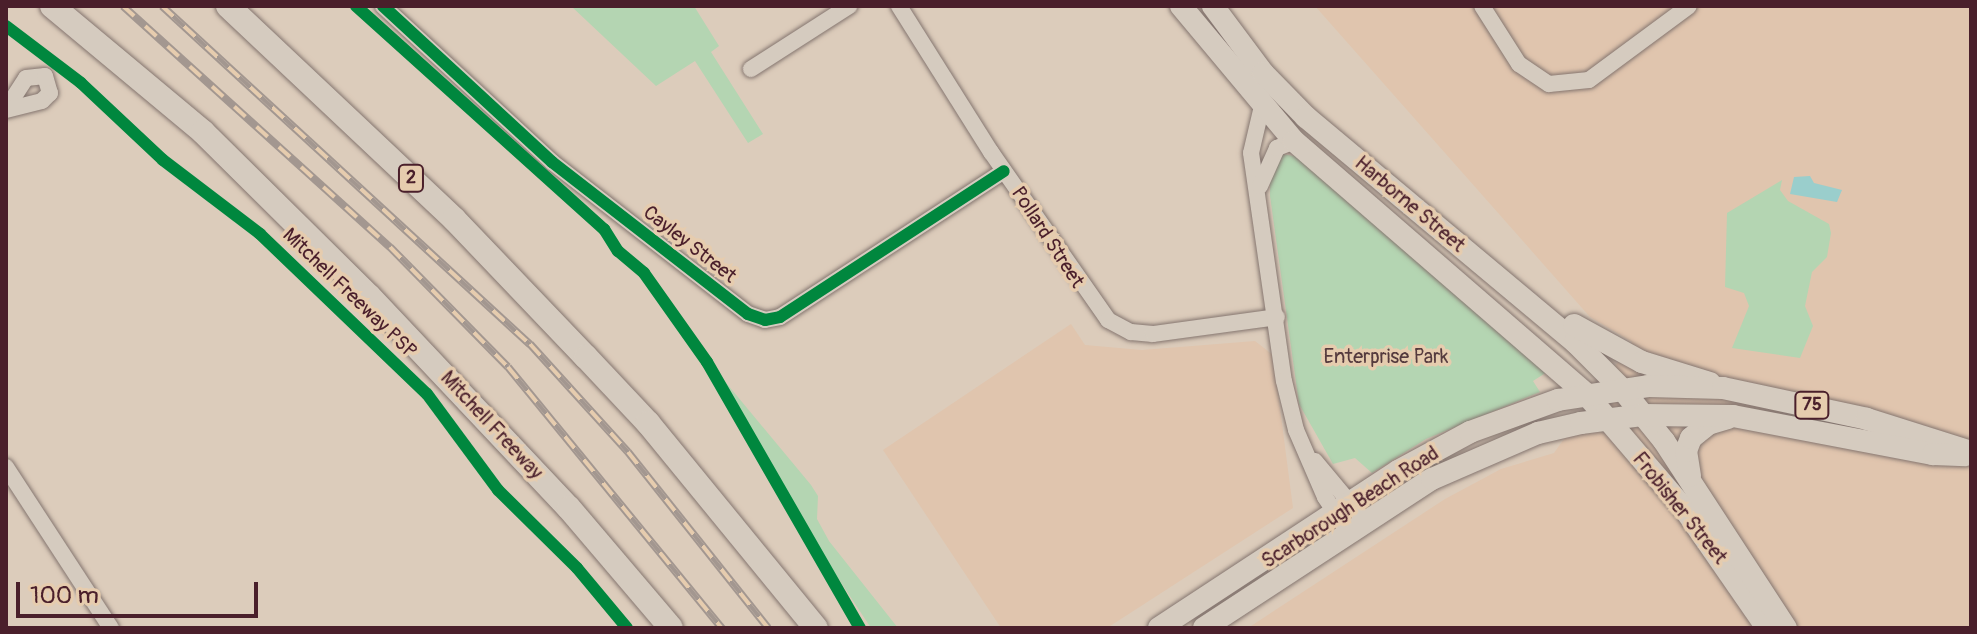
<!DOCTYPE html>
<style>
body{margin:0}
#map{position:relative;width:1977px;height:634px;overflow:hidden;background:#dcccbb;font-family:Pangolin,sans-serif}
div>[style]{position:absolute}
.built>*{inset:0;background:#e0c5ae}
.green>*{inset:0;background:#b4d5b2}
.water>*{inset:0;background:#9acecc}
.roads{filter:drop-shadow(0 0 2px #84756f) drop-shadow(0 0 2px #84756f)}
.minor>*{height:16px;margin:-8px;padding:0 8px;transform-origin:8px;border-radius:8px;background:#d5cbbf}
.major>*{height:22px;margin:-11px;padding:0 11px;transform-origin:11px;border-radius:11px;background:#d5cbbf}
.highway>*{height:24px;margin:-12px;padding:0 12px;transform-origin:12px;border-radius:12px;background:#d5cbbf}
.rail>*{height:8px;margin-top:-4px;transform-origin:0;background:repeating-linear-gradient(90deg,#e6ccae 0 15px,#a39790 0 30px);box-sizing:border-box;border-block:2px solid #a39790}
.cycleway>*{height:12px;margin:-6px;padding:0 6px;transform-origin:6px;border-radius:6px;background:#00873e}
span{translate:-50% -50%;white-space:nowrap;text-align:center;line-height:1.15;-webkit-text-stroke:7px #e6ccae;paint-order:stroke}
.shield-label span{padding:2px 6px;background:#e6ccae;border:2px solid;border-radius:6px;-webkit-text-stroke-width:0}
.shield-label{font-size:18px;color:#4a1f2b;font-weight:700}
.street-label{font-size:20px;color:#4a1f2b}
.park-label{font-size:20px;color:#553b3e}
.frame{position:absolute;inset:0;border:8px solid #4a1f2b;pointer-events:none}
.scale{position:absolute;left:16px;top:582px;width:242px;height:36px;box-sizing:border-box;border:4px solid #4a1f2b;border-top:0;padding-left:10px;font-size:24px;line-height:28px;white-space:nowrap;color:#4a1f2b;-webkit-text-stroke:6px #e6ccae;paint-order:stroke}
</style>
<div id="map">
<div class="built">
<i style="clip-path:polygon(1315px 6px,1971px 6px,1971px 628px,1248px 628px,1445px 499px,1501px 469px,1554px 453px,1632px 342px,1590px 317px)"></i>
<i style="clip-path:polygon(1071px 324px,1085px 345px,1142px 350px,1255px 341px,1273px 355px,1293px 508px,1107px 628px,1001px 628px,883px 450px)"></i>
</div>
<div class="green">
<i style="clip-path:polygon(571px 6px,694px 6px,719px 46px,711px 52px,763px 134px,748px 143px,695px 61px,656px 86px)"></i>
<i style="clip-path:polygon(1281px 154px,1295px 156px,1547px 372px,1533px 381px,1540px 392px,1426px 439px,1372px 473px,1355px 458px,1333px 464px,1299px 404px,1270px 196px,1270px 180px)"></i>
<i style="clip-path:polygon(1782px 180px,1780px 190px,1788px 201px,1829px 224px,1831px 233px,1827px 257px,1812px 272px,1805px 306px,1813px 326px,1800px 358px,1732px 348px,1749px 306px,1744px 293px,1725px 287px,1727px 213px)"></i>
<i style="clip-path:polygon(713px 367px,811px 485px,818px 496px,817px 519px,829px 541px,898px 628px,871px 628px,791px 507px)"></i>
</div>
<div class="water">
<i style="clip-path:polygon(1810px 176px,1814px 183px,1842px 190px,1837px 202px,1790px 194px,1794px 177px)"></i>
</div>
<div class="roads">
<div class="minor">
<i style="left:383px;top:6px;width:230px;rotate:42.7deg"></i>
<i style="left:552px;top:162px;width:248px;rotate:37.8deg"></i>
<i style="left:748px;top:314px;width:18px;rotate:19deg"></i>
<i style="left:765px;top:320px;width:15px;rotate:-11deg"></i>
<i style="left:780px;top:317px;width:267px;rotate:-33.1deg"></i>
<i style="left:899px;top:6px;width:173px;rotate:57.8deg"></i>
<i style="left:991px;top:152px;width:205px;rotate:55.1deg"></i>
<i style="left:1108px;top:320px;width:26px;rotate:28deg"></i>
<i style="left:1131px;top:332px;width:22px;rotate:5deg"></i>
<i style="left:1153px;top:334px;width:125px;rotate:-7.8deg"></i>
<i style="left:1482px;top:6px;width:69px;rotate:57.5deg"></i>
<i style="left:1519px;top:64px;width:36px;rotate:34deg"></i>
<i style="left:1549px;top:84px;width:40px;rotate:-5.7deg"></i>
<i style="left:1589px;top:80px;width:124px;rotate:-36.5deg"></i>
<i style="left:751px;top:69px;width:117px;rotate:-32.7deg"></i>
<i style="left:1262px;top:106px;width:48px;rotate:103.2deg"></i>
<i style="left:1251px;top:153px;width:230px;rotate:81.8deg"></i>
<i style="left:1284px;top:381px;width:50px;rotate:76.2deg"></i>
<i style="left:1296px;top:430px;width:73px;rotate:66.6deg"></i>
<i style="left:1325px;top:497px;width:42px;rotate:56.7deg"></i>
<i style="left:6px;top:109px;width:37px;rotate:-57deg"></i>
<i style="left:26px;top:78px;width:19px;rotate:-6deg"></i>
<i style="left:45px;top:76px;width:18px;rotate:74deg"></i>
<i style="left:50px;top:93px;width:11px;rotate:135deg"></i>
<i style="left:42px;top:101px;width:37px;rotate:166deg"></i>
<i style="left:1260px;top:186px;width:42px;rotate:-65.9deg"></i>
<i style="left:1277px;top:148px;width:18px;rotate:-22deg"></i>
<i style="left:1315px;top:461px;width:78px;rotate:50.2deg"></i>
<i style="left:6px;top:467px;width:192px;rotate:56.9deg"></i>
</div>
<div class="major">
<i style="left:1181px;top:6px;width:176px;rotate:50.1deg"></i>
<i style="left:1294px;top:141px;width:386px;rotate:40.9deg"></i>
<i style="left:1586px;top:394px;width:154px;rotate:49.5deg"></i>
<i style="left:1686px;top:511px;width:142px;rotate:55.3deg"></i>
<i style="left:1213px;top:6px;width:84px;rotate:53.3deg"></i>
<i style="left:1263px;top:73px;width:62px;rotate:45.7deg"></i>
<i style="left:1306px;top:117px;width:351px;rotate:39.9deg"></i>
<i style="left:1575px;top:342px;width:66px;rotate:45deg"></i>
<i style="left:1622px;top:389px;width:67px;rotate:51.1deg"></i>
<i style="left:1664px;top:441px;width:223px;rotate:56.9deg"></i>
<i style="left:1574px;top:325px;width:77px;rotate:28.6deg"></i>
<i style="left:1642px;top:362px;width:71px;rotate:17.2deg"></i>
<i style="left:1690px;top:476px;width:25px;rotate:-99deg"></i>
<i style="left:1686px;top:451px;width:14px;rotate:-69deg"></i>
<i style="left:1691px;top:438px;width:22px;rotate:-39deg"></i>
<i style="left:1708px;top:424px;width:21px;rotate:-17deg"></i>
<i style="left:1159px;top:628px;width:286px;rotate:-33.3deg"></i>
<i style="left:1398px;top:471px;width:82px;rotate:-28.4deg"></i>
<i style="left:1470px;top:432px;width:94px;rotate:-20deg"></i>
<i style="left:1558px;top:400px;width:91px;rotate:-8.8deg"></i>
<i style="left:1648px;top:386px;width:75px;rotate:1.5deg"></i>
<i style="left:1723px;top:388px;width:147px;rotate:12.1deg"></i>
<i style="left:1867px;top:419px;width:109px;rotate:17.6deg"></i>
<i style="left:1204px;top:628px;width:272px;rotate:-33.2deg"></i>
<i style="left:1432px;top:479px;width:116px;rotate:-23.5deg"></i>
<i style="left:1538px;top:433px;width:44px;rotate:-13.1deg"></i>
<i style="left:1581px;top:423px;width:63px;rotate:-7.4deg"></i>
<i style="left:1643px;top:415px;width:90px;rotate:0.6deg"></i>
<i style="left:1733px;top:416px;width:204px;rotate:10.8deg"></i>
<i style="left:1933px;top:454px;width:33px;rotate:2deg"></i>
</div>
<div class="highway">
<i style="left:52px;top:6px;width:197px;rotate:39.8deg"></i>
<i style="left:203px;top:132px;width:233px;rotate:44.7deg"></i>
<i style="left:369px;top:296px;width:291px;rotate:46.7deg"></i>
<i style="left:569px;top:508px;width:157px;rotate:49.6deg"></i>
<i style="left:228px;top:6px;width:311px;rotate:43.3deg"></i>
<i style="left:454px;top:219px;width:191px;rotate:46.3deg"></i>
<i style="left:586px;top:357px;width:91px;rotate:46.8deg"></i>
<i style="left:648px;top:423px;width:265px;rotate:50.7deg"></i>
</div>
</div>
<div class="rail">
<i style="left:123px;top:6px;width:360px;rotate:42.1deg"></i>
<i style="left:390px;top:247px;width:168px;rotate:45.5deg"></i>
<i style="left:508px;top:367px;width:338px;rotate:50.7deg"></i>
<i style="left:162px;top:6px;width:500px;rotate:42.6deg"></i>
<i style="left:530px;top:344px;width:146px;rotate:47.8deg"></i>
<i style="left:628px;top:452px;width:225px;rotate:51.5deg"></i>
</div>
<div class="cycleway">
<i style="left:356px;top:6px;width:334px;rotate:42deg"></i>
<i style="left:604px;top:229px;width:26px;rotate:58deg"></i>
<i style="left:618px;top:251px;width:34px;rotate:40deg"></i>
<i style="left:644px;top:273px;width:109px;rotate:54.7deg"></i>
<i style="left:707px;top:362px;width:307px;rotate:60.1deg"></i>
<i style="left:383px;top:6px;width:230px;rotate:42.7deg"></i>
<i style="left:552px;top:162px;width:248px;rotate:37.8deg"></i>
<i style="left:748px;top:314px;width:18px;rotate:19deg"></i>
<i style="left:765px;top:320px;width:15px;rotate:-11deg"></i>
<i style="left:780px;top:317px;width:267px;rotate:-33.1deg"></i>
<i style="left:6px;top:26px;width:94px;rotate:37.2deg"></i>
<i style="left:81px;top:83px;width:112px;rotate:43.2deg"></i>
<i style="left:163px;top:160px;width:122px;rotate:37.3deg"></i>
<i style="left:260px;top:234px;width:231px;rotate:43.8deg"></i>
<i style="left:427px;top:394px;width:119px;rotate:53.5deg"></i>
<i style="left:498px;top:490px;width:111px;rotate:44.6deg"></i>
<i style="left:577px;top:568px;width:78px;rotate:50.2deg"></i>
</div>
<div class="shield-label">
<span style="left:411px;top:178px">2</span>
<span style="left:1812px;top:405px">75</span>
</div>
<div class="street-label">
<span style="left:1410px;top:204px;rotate:40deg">Harborne Street</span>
<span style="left:1048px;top:237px;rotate:57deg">Pollard Street</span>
<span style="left:690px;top:244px;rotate:38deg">Cayley Street</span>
<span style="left:350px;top:293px;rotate:44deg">Mitchell Freeway PSP</span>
<span style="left:492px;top:425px;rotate:47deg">Mitchell Freeway</span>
<span style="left:1350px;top:507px;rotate:-33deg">Scarborough Beach Road</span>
<span style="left:1680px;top:508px;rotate:51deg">Frobisher Street</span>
</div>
<div class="park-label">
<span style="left:1386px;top:356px">Enterprise Park</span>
</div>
<div class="frame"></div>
<div class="scale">100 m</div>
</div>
